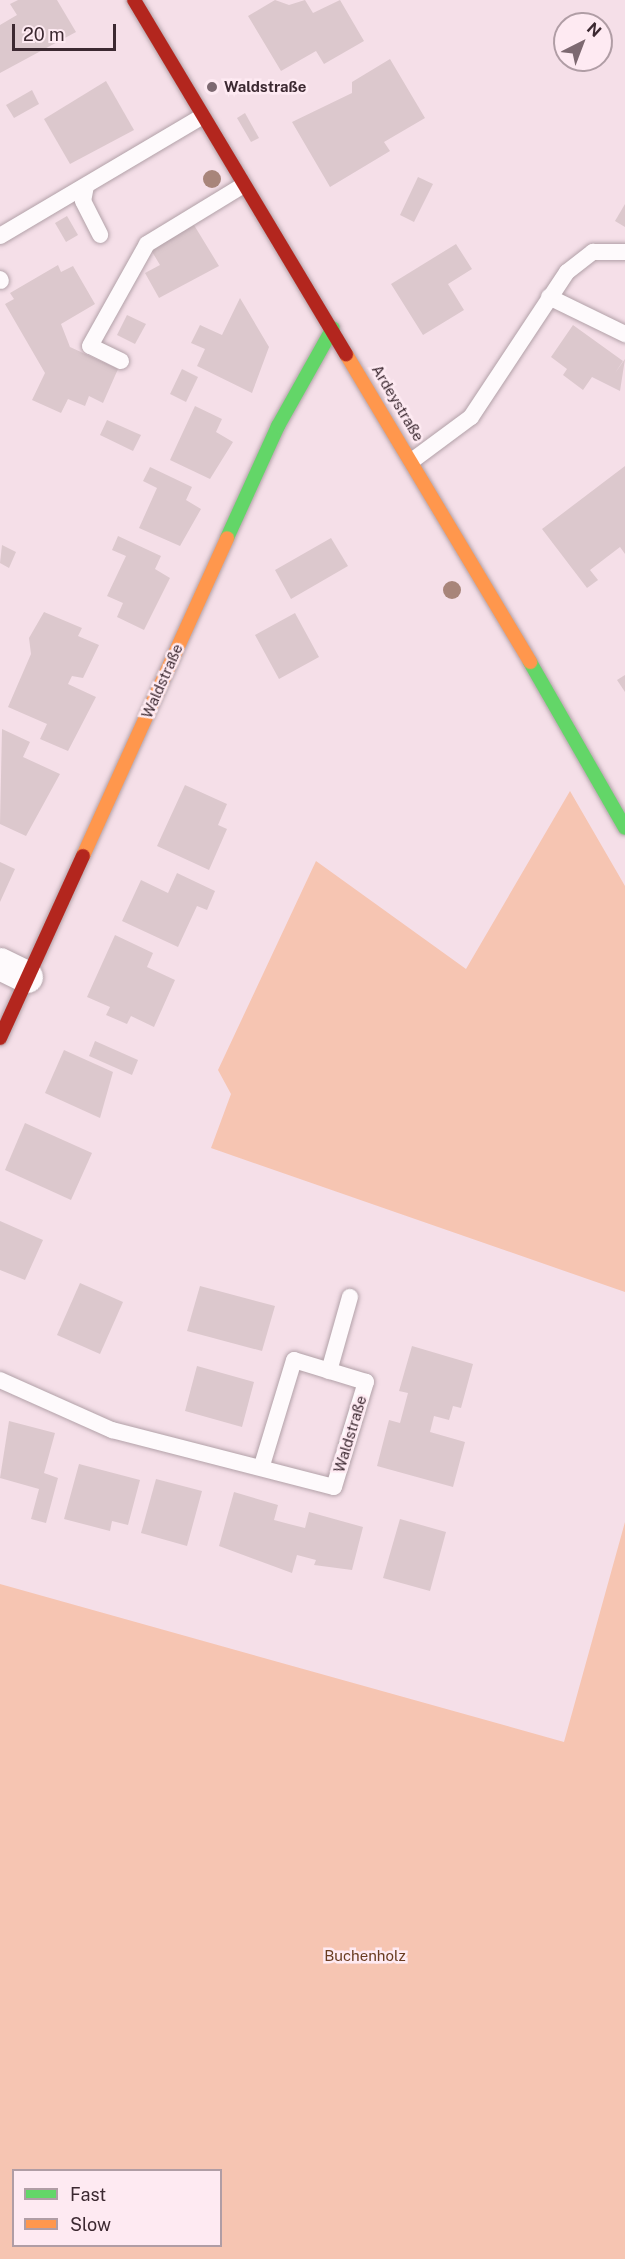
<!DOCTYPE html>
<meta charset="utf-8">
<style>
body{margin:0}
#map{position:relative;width:625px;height:2259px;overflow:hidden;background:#f5dfe8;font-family:"Public Sans",sans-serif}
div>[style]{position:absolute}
.green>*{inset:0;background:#f6c5b2}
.building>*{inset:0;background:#dcc8cd}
.roads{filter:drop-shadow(0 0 2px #b2a1a8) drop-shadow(0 0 2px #b2a1a8)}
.lane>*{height:16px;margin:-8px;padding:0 8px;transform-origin:8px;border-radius:8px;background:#fefafc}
.street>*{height:32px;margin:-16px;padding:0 16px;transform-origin:16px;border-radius:16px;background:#fefafc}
.fast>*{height:14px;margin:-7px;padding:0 7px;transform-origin:7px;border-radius:7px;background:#63d668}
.slow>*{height:14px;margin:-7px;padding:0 7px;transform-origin:7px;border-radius:7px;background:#ff974d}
.jam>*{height:14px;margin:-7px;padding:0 7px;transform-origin:7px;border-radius:7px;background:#b3261e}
.trees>*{width:18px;height:18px;margin:-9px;border-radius:50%;background:#a8857a}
.dots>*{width:16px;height:16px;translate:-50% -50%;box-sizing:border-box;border:3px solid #feeaf2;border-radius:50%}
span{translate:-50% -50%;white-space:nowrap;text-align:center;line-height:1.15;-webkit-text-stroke:5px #feeaf2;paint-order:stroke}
.poi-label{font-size:15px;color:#3c2931;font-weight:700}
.left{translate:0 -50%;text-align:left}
.street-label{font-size:15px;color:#3c2931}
.park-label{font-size:15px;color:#693c20}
.legend{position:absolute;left:12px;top:2169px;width:210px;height:78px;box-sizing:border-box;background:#feeaf2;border:2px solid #b09da5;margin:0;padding:8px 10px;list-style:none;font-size:18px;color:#3c2931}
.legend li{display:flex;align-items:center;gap:12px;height:30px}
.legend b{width:30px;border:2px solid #b09da5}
.north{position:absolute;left:553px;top:12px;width:60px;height:60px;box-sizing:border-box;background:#feeaf2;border:2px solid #b09da5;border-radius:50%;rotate:42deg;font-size:16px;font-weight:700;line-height:24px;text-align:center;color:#3c2931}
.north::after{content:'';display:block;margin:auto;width:21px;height:27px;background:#7d6971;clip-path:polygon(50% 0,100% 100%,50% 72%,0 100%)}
.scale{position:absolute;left:12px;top:24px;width:104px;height:27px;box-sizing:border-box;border:3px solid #3c2931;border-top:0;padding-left:8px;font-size:18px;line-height:21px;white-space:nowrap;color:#3c2931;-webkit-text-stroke:4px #feeaf2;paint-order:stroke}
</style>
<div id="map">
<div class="green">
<i style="clip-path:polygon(570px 791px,625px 886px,625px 1292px,211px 1148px,231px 1094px,218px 1070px,316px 861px,466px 969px)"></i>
<i style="clip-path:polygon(evenodd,625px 1522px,625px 2259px,0 2259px,0 1584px,564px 1742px,625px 1522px,14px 2170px,220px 2170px,220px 2246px,14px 2246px,14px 2170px)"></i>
</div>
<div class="building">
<i style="clip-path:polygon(18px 0,57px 0,76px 32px,0 73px,0 25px,17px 15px,10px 4px)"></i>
<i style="clip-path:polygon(275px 0,289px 5px,305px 0,313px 13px,340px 0,364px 41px,324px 64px,316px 51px,281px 71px,248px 16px)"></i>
<i style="clip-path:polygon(390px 59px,425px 118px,384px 142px,390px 151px,330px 187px,292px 122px,352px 93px,352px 82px)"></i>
<i style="clip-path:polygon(106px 81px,134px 130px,70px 164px,44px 119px)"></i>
<i style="clip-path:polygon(32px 90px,39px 104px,14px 118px,6px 105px)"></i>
<i style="clip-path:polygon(245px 113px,259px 138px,251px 142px,237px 118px)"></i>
<i style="clip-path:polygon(418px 177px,433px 184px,414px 222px,400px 215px)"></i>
<i style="clip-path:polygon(625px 204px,625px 227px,615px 221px)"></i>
<i style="clip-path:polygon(67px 216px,78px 235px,66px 242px,55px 223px)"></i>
<i style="clip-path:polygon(194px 225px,219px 266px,159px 298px,145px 273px,160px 265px,151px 250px)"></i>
<i style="clip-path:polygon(456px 244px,472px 269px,448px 284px,464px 310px,423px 335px,391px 284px)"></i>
<i style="clip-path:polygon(58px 265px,61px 272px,73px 266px,95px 304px,61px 324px,70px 347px,118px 369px,103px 403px,89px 396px,85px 406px,68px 399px,61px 413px,32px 400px,45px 373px,5px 304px,14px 299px,10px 293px)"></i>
<i style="clip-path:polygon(240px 298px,269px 347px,252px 393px,197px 366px,205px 349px,191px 343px,200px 325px,222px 335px)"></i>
<i style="clip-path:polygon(127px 315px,146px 324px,135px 344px,117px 335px)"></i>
<i style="clip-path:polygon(573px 325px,623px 361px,615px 373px,625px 359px,620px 391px,592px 377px,583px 390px,563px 375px,567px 369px,551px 357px)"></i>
<i style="clip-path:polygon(182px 369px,198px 377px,186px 402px,170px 394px)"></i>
<i style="clip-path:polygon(195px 406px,222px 419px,216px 432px,233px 442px,210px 479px,170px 460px)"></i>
<i style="clip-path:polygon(107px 420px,141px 435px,133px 451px,100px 435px)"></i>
<i style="clip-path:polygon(625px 466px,625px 554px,620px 547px,590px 570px,598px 580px,587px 588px,542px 529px)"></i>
<i style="clip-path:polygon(150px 467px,192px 487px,186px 500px,201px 509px,180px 546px,139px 528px,157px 488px,143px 481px)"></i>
<i style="clip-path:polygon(118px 536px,161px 556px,155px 569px,170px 578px,144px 630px,117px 617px,123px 603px,107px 596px,126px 556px,112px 550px)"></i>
<i style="clip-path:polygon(331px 538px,348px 566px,291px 599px,275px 570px)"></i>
<i style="clip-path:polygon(2px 545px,16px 552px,9px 568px,0 563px)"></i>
<i style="clip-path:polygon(44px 612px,82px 628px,78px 636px,99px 645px,83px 678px,72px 676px,68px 684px,96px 697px,68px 751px,40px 739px,47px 724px,8px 707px,31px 654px,29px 638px)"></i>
<i style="clip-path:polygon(295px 613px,319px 657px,279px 679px,255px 635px)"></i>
<i style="clip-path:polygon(625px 675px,625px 692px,617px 680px)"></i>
<i style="clip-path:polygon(2px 729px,30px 742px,23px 757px,60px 774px,26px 836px,0 824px)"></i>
<i style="clip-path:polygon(185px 785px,227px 804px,218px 825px,227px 829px,209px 870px,157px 846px)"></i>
<i style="clip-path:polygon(0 862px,15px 869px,0 902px)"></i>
<i style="clip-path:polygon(177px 873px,215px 891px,207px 910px,197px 906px,178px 947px,122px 921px,141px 880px,168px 893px)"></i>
<i style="clip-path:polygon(115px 935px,153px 953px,147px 967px,175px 980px,154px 1027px,131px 1016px,127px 1024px,106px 1015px,110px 1007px,87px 997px)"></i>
<i style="clip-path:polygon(95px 1041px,138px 1060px,132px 1075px,89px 1056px)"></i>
<i style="clip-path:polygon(64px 1050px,113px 1072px,100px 1118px,45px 1093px)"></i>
<i style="clip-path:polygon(25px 1123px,92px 1153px,71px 1200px,5px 1170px)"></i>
<i style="clip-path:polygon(0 1221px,43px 1240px,25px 1280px,0 1270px)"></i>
<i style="clip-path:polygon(80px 1283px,123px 1302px,100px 1354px,57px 1335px)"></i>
<i style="clip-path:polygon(200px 1286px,275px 1306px,262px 1351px,187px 1331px)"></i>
<i style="clip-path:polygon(412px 1346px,473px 1364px,461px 1408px,453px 1406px,449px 1420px,434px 1416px,430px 1432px,465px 1442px,453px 1487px,377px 1466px,389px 1420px,400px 1423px,408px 1393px,399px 1391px)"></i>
<i style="clip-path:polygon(197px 1366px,254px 1382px,242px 1427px,185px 1411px)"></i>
<i style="clip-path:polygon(9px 1421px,55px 1433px,44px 1473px,58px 1478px,46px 1523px,31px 1519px,39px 1489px,0 1478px)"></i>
<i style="clip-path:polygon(79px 1464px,140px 1480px,128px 1525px,112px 1521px,110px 1531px,64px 1519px)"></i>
<i style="clip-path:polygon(156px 1479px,202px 1491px,187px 1546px,141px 1533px)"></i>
<i style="clip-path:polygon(234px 1492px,278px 1505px,274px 1520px,289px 1524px,305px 1528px,309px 1512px,363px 1527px,352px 1570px,314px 1565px,316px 1560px,297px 1555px,292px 1573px,219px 1546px)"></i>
<i style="clip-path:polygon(400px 1519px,446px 1532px,430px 1591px,383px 1578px)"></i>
</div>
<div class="roads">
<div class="lane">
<i style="left:86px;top:186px;width:15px;rotate:101deg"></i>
<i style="left:83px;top:201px;width:38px;rotate:63deg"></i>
<i style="left:0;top:236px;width:234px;rotate:-30.6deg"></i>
<i style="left:0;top:279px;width:2px;rotate:63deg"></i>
<i style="left:549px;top:297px;width:85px;rotate:26deg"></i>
<i style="left:121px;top:361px;width:34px;rotate:-154deg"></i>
<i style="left:90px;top:346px;width:117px;rotate:-60.8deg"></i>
<i style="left:147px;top:244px;width:111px;rotate:-31.4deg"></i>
<i style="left:413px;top:460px;width:72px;rotate:-36.6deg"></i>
<i style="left:471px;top:417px;width:174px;rotate:-56.5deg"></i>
<i style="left:567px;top:272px;width:33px;rotate:-38deg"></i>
<i style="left:593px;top:252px;width:32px"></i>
<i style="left:329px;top:1371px;width:77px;rotate:-74.2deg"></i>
<i style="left:0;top:1380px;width:123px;rotate:24.1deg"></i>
<i style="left:112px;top:1430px;width:229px;rotate:14.4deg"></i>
<i style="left:334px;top:1487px;width:110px;rotate:-73.1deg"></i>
<i style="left:366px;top:1382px;width:75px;rotate:-163deg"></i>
<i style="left:294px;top:1360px;width:110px;rotate:106.9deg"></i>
</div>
<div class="street">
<i style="left:0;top:964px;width:30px;rotate:26deg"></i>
</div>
<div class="fast">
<i style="left:227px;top:538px;width:123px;rotate:-65.5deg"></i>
<i style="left:278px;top:426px;width:112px;rotate:-60.7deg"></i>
<i style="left:530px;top:662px;width:191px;rotate:60.2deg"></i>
</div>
<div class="slow">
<i style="left:346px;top:354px;width:359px;rotate:59.1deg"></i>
<i style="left:83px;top:856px;width:349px;rotate:-65.6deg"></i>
</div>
<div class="jam">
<i style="left:134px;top:0;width:413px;rotate:59.1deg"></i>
<i style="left:0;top:1038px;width:200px;rotate:-65.5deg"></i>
</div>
</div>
<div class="trees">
<i style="left:212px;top:179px"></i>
<i style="left:452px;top:590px"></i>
</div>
<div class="dots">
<i style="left:212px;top:87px;background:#7d6971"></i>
</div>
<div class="poi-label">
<span class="left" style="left:224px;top:87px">Waldstraße</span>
</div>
<div class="street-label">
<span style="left:398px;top:403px;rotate:59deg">Ardeystraße</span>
<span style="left:162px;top:681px;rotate:-66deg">Waldstraße</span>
<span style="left:350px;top:1434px;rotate:-73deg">Waldstraße</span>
</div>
<div class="park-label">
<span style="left:365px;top:1956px">Buchenholz</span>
</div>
<ul class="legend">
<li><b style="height:8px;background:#63d668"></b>Fast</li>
<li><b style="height:8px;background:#ff974d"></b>Slow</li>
</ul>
<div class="north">N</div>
<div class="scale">20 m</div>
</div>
